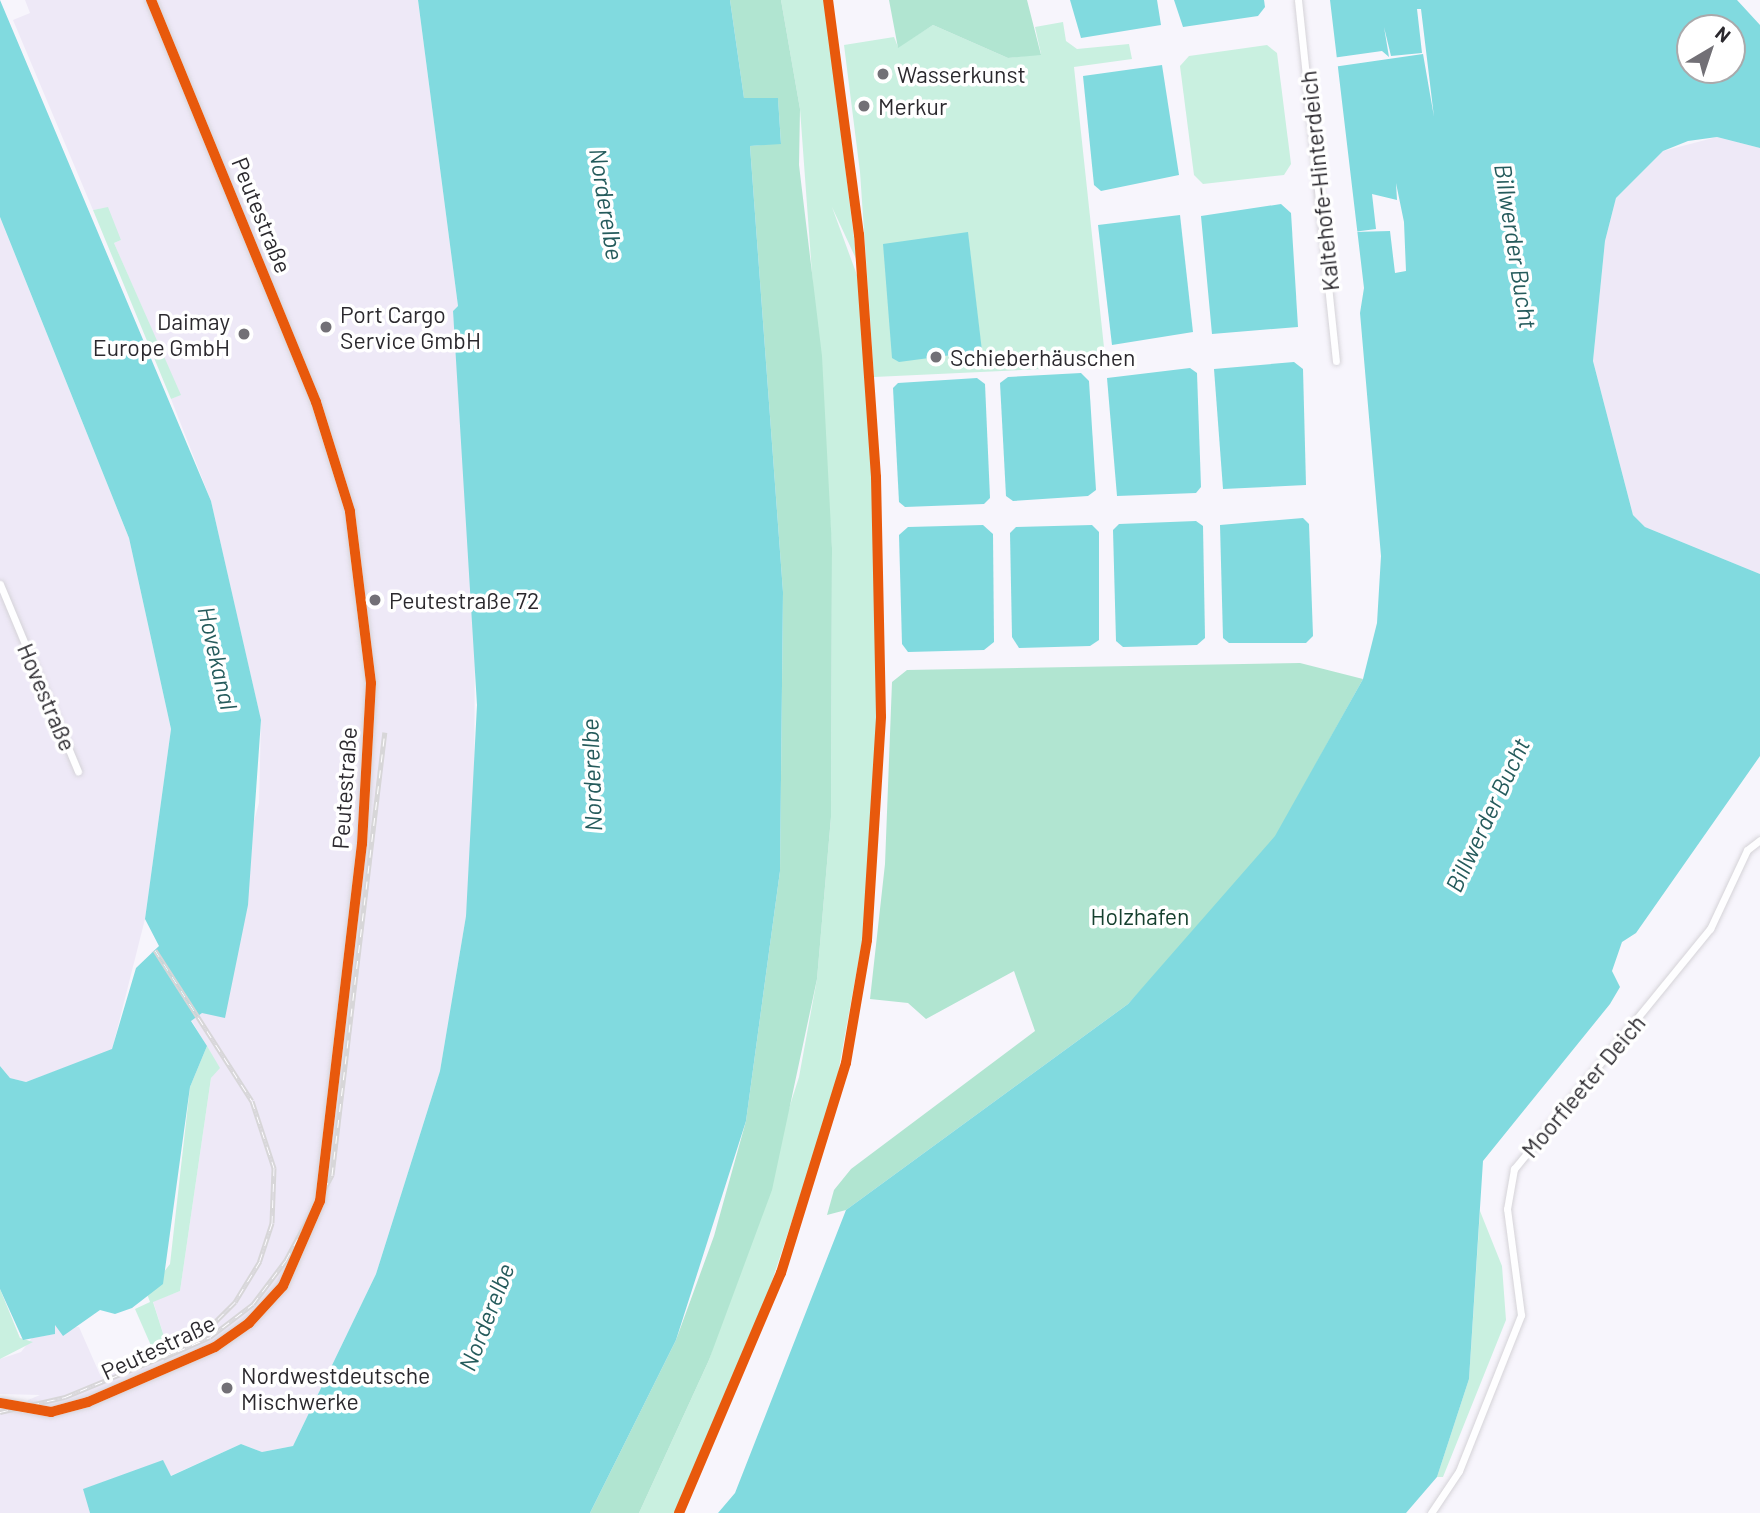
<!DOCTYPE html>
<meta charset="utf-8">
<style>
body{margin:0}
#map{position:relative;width:1760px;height:1513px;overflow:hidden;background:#f7f5fc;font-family:Barlow,sans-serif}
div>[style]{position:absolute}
.built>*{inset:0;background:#eee9f7}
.green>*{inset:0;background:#c9f0e0}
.forest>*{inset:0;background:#b1e5d1}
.water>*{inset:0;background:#81dadf}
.pier>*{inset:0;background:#f7f5fc}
.roads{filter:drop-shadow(0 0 2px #d5d3d8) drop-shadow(0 0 2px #d5d3d8)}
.street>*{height:7px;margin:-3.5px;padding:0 3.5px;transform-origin:3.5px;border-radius:3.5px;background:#fefeff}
.secondary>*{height:10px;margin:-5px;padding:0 5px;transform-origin:5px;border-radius:5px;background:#fefeff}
.rail>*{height:5px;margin-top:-2.5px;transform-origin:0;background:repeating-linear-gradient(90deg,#fff 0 8px,#d7d6d8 0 16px);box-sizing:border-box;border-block:2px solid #d7d6d8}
.cycleway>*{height:10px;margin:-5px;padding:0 5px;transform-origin:5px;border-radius:5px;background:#e8590c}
.dots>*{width:19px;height:19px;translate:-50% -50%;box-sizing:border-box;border:4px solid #fff;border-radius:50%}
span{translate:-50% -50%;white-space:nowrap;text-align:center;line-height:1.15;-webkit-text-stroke:7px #fff;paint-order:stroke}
.poi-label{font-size:23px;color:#2b292e}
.left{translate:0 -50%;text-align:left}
.right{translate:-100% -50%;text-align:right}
.street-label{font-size:23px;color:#2b292e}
.park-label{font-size:23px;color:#16402f}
.water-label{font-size:24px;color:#255b5c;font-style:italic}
.north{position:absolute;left:1676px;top:14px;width:70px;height:70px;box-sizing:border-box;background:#fff;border:2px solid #aaa9ab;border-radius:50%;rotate:39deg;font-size:19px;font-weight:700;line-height:28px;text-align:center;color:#2b292e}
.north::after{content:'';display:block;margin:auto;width:24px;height:32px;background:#727076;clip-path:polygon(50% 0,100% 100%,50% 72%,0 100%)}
</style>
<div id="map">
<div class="built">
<i style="clip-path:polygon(25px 0,418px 0,458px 306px,453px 311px,475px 609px,474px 838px,466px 916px,440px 1071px,376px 1274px,293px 1446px,262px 1452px,241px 1444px,170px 1476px,163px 1461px,84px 1489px,90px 1513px,0 1513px,0 1407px,25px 1413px,28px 1400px,40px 1395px,0 1394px,0 1359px,21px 1352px,32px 1338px,55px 1334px,55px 1325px,79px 1327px,101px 1377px,156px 1357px,167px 1346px,153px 1301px,180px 1291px,211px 1078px,219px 1067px,151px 952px,158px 948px,201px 1013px,259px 803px,261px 721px,211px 501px,171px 399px,180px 395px,114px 243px,121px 240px,104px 208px,93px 210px,13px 20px,30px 13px)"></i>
<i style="clip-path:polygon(1717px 137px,1760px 148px,1760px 574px,1645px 527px,1633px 515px,1593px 361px,1605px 241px,1616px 198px,1663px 151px)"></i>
<i style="clip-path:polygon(0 217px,129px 538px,171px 729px,145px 919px,112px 1050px,26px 1082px,10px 1078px,0 1066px)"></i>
</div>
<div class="green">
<i style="clip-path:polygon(781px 0,824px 0,857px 261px,832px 207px,858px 278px,874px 511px,877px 743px,865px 925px,835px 1090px,749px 1351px,675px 1513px,639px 1513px,709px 1360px,799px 1077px,817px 979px,831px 817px,832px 548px,800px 109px)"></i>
<i style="clip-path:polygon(1063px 22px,1066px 41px,1077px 49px,1129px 44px,1132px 59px,1074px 67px,1106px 366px,874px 377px,860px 172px,844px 45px,894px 37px,898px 47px,933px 25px,1008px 58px,1041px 54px,1035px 27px)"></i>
<i style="clip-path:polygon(1267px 45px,1277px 53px,1291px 164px,1284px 175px,1203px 184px,1194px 175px,1180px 66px,1189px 56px)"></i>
<i style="clip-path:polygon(108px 207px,121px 240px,114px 243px,181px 395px,171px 399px,93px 210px)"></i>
<i style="clip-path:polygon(207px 1046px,220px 1068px,211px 1078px,180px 1291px,153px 1302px,167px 1346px,156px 1357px,135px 1309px,150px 1302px,147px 1294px,170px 1264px,190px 1087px)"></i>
<i style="clip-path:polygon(1480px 1211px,1502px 1266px,1506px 1320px,1443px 1477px,1437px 1477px,1469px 1379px)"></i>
<i style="clip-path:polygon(0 1289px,20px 1338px,33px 1342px,0 1359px)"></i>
</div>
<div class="forest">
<i style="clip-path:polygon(730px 0,781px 0,800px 109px,799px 165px,822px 356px,832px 548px,831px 817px,817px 979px,772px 1190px,709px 1360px,639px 1513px,590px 1513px,676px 1340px,714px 1236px,746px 1121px,780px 871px,783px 592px,750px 146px,781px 143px,778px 99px,744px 98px)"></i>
<i style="clip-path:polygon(889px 0,1027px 0,1041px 55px,1008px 58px,933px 25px,898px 48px)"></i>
<i style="clip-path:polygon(1300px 663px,1363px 679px,1276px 836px,1236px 887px,1128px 1004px,846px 1210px,827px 1215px,834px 1190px,851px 1169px,1035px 1031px,1014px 971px,926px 1019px,908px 1003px,870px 999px,885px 864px,892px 682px,907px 670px)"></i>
</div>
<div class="water">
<i style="clip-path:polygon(0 0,211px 501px,261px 720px,248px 905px,225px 1018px,202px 1013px,191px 1021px,207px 1046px,190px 1087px,163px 1284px,132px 1308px,115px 1314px,100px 1310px,63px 1336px,55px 1325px,55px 1334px,23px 1340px,0 1289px,0 1066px,10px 1078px,26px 1082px,112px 1049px,136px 968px,159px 946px,145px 919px,171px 729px,129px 538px,0 217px)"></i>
<i style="clip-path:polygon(418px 0,730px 0,744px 98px,778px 98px,781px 144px,750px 146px,783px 592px,780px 871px,746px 1121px,676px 1340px,590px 1513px,90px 1513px,83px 1489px,163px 1460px,171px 1476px,241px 1444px,262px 1452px,293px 1446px,376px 1274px,440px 1071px,466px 916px,477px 705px,453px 311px,458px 306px)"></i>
<i style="clip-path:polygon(1070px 0,1157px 0,1161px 25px,1081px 38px)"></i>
<i style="clip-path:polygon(1174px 0,1264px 0,1265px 7px,1258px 16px,1183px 27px)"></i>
<i style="clip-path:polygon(evenodd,1330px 0,1737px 0,1760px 25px,1760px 148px,1717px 137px,1688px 141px,1663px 151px,1616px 198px,1605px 241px,1593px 361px,1633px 515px,1645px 527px,1760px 574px,1760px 756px,1636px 933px,1622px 942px,1612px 971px,1620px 987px,1610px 1004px,1483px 1161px,1469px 1379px,1437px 1477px,1406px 1513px,718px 1513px,735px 1493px,846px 1210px,1128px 1004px,1275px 836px,1363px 679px,1377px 623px,1381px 556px,1360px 313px,1364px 288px,1330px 0,1690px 28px,1732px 28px,1732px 70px,1690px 70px,1690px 28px)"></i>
<i style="clip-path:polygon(1162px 65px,1179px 175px,1101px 191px,1094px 185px,1083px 76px)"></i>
<i style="clip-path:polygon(1281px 204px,1291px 213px,1298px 327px,1212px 334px,1201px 216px)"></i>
<i style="clip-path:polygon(1180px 215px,1193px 332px,1112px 345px,1098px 225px)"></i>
<i style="clip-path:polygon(968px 232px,982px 351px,899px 362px,892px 358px,883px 244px)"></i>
<i style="clip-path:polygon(1294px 362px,1303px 369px,1306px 485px,1223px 489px,1214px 369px)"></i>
<i style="clip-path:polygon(1190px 368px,1197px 373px,1201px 487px,1196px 493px,1117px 496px,1107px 378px)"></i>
<i style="clip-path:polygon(1081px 373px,1089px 381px,1096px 490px,1088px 496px,1013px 501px,1006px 496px,1000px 383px,1008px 377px)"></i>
<i style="clip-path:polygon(977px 378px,985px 384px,990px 498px,984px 504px,905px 507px,899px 502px,893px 388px,898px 383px)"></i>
<i style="clip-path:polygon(1303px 518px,1309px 524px,1313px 636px,1306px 643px,1229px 643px,1223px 638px,1220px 525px)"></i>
<i style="clip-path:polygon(1196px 521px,1203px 526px,1205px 638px,1197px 645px,1123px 647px,1116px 641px,1113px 530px,1119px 524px)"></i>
<i style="clip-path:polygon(1092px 525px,1099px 532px,1099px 640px,1090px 646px,1019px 648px,1012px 637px,1010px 533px,1016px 527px)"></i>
<i style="clip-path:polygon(908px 527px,983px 525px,993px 534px,994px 642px,984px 650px,908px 652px,902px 644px,899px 535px)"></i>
</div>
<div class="pier">
<i style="clip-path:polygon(1417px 9px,1421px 9px,1434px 117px,1423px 54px,1333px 67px,1332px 58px,1382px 51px,1389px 57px,1384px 27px,1391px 56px,1422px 53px)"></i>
<i style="clip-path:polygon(1396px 183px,1404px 222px,1406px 271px,1395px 273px,1390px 231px,1353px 232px,1376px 229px,1372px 194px,1397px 200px)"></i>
</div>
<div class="roads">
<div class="street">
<i style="left:1298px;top:0;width:363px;rotate:84deg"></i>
<i style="left:0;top:584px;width:203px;rotate:67.4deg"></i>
<i style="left:1431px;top:1513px;width:50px;rotate:-56.3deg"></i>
<i style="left:1459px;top:1471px;width:168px;rotate:-68.3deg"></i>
<i style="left:1521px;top:1315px;width:107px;rotate:-97.5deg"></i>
<i style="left:1507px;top:1209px;width:41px;rotate:-80.1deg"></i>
<i style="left:1514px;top:1169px;width:310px;rotate:-50.8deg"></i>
<i style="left:1710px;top:929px;width:87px;rotate:-64.9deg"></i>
<i style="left:1747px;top:850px;width:16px;rotate:-38deg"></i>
</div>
<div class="secondary">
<i style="left:0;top:1403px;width:52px;rotate:10deg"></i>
<i style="left:51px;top:1412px;width:38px;rotate:-15deg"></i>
<i style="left:88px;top:1402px;width:138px;rotate:-23.4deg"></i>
<i style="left:215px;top:1347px;width:42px;rotate:-35.2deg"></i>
<i style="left:249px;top:1323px;width:50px;rotate:-47.4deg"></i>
<i style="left:283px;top:1286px;width:93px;rotate:-66.5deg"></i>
<i style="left:320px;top:1201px;width:359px;rotate:-83.3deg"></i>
<i style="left:362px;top:844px;width:161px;rotate:-86.8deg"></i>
<i style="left:371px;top:683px;width:173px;rotate:-97deg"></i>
<i style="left:350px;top:511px;width:114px;rotate:-107.3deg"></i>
<i style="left:316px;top:402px;width:435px;rotate:-112.3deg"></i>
</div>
</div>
<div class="rail">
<i style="left:155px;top:950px;width:179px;rotate:57.3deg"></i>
<i style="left:252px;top:1101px;width:71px;rotate:71.8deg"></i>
<i style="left:274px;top:1168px;width:55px;rotate:92.1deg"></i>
<i style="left:272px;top:1223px;width:40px;rotate:108deg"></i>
<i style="left:260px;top:1261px;width:48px;rotate:121.4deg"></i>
<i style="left:235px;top:1302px;width:40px;rotate:135deg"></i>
<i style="left:163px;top:1358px;width:51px;rotate:-24.1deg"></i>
<i style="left:210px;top:1337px;width:54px;rotate:-37.5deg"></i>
<i style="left:253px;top:1304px;width:55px;rotate:-53.1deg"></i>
<i style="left:286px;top:1260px;width:97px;rotate:-61.6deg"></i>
<i style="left:332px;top:1175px;width:446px;rotate:-83.2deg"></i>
<i style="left:0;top:1412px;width:67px;rotate:-13deg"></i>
<i style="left:65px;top:1397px;width:116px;rotate:-22.4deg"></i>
</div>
<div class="cycleway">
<i style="left:0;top:1403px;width:52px;rotate:10deg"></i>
<i style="left:51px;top:1412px;width:38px;rotate:-15deg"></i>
<i style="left:88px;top:1402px;width:138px;rotate:-23.4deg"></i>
<i style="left:215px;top:1347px;width:42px;rotate:-35.2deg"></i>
<i style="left:249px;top:1323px;width:50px;rotate:-47.4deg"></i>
<i style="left:283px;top:1286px;width:93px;rotate:-66.5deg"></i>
<i style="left:320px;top:1201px;width:359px;rotate:-83.3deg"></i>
<i style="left:362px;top:844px;width:161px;rotate:-86.8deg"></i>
<i style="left:371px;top:683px;width:173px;rotate:-97deg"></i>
<i style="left:350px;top:511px;width:114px;rotate:-107.3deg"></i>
<i style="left:316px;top:402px;width:435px;rotate:-112.3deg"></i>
<i style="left:679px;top:1513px;width:261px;rotate:-67deg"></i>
<i style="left:781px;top:1273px;width:220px;rotate:-72.8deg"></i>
<i style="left:846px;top:1063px;width:125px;rotate:-80.3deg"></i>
<i style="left:867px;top:940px;width:224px;rotate:-86.4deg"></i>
<i style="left:881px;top:716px;width:239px;rotate:-91.2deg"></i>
<i style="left:876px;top:477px;width:243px;rotate:-94deg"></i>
<i style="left:859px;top:235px;width:237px;rotate:-97.5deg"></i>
</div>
<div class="dots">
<i style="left:883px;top:74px;background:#727076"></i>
<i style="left:864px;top:106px;background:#727076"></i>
<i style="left:326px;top:327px;background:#727076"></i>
<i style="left:244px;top:334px;background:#727076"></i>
<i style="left:936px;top:357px;background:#727076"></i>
<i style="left:375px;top:600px;background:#727076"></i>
<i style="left:227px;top:1388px;background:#727076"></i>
</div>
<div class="poi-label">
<span class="left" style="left:897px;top:74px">Wasserkunst</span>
<span class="left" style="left:878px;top:106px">Merkur</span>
<span class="left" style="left:340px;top:327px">Port Cargo<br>Service GmbH</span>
<span class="right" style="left:230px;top:334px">Daimay<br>Europe GmbH</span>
<span class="left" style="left:950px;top:357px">Schieberhäuschen</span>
<span class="left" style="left:389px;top:600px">Peutestraße 72</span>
<span class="left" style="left:241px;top:1388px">Nordwestdeutsche<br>Mischwerke</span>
</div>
<div class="street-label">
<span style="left:1319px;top:181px;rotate:-96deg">Kaltehofe-Hinterdeich</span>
<span style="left:262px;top:215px;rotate:68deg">Peutestraße</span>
<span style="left:47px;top:697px;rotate:67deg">Hovestraße</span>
<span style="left:344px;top:788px;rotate:-86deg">Peutestraße</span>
<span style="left:1583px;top:1086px;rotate:-50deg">Moorfleeter Deich</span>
<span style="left:158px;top:1347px;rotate:-25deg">Peutestraße</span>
</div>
<div class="park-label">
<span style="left:1140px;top:916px">Holzhafen</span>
</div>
<div class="water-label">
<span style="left:607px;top:204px;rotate:81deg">Norderelbe</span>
<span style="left:1516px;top:246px;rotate:81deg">Billwerder Bucht</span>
<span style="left:218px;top:658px;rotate:77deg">Hovekanal</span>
<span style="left:591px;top:775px;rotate:-92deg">Norderelbe</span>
<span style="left:1487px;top:815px;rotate:-65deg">Billwerder Bucht</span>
<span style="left:486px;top:1317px;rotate:-69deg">Norderelbe</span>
</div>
<div class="north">N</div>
</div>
